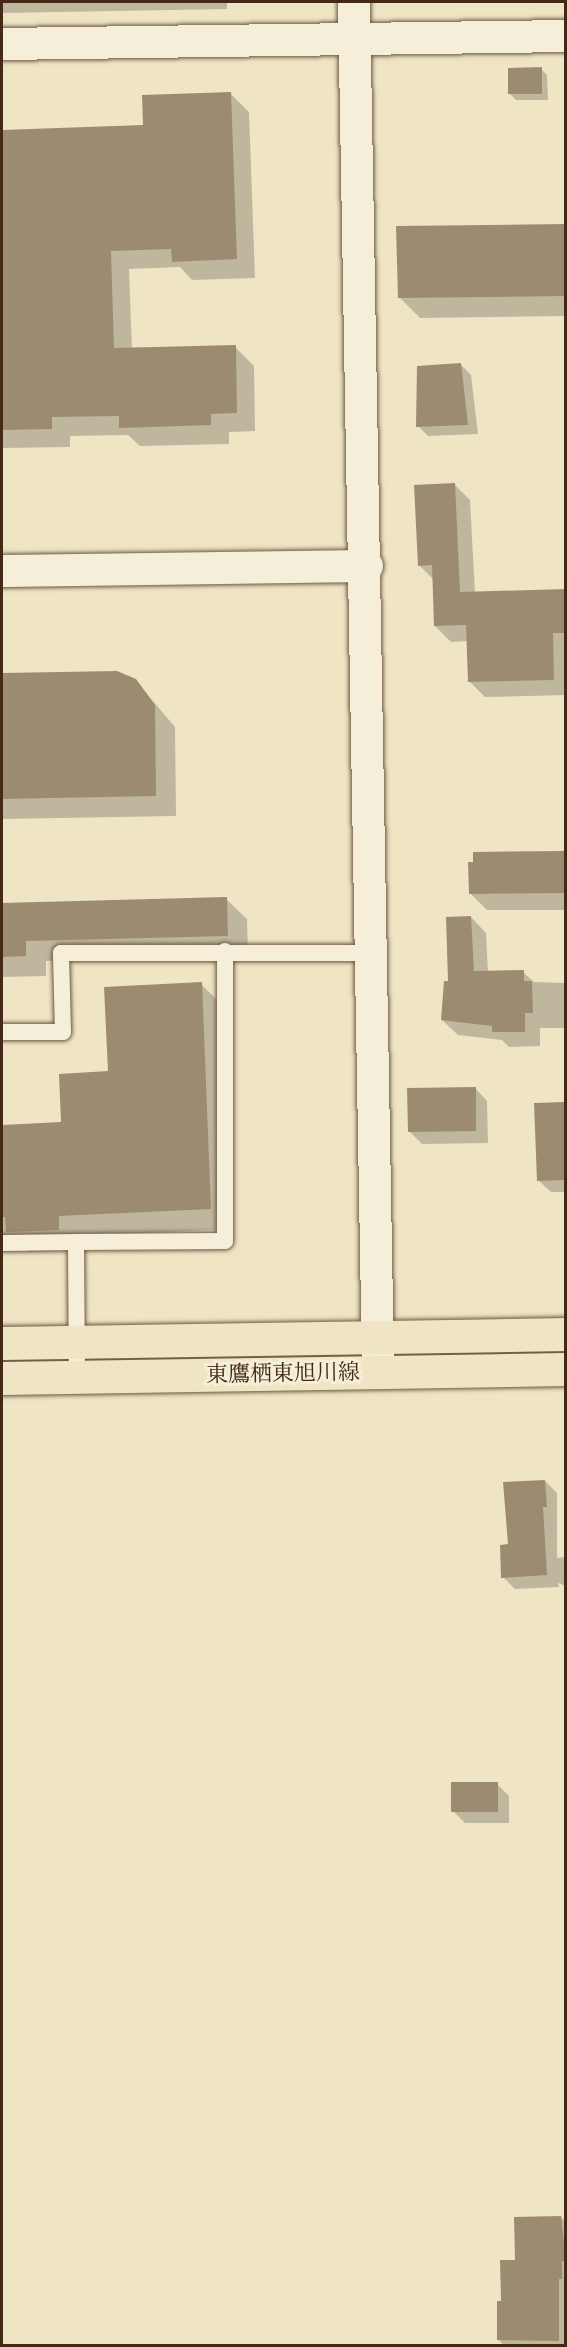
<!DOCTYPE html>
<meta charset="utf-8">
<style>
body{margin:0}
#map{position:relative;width:567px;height:2347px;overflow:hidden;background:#efe5c5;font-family:"IM FELL Great Primer","Noto Serif JP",serif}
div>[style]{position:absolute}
.shadow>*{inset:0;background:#0003}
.building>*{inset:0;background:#9d8b71}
.roads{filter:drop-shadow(0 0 2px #6f5942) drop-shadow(0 0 2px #6f5942)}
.service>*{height:16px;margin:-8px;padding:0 8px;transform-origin:8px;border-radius:8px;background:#f5eed9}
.minor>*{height:32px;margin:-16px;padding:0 16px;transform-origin:16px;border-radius:16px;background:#f5eed9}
.primary>*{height:33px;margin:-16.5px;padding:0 16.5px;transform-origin:16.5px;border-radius:16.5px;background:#efe5c5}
span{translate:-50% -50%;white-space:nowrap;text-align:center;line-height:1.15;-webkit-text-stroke:6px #f5eed9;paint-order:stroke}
.street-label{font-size:22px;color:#442a16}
.frame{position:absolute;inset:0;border:3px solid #442a16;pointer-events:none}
</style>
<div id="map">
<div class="shadow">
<i style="clip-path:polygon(2px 2px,227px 2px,227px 9px,2px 13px)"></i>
<i style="clip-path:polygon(541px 69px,547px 75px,548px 100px,516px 100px,510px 94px)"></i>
<i style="clip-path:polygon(231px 94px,249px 112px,255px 278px,192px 280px,180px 267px,129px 269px,132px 349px,235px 347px,254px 366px,255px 431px,229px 432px,229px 444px,140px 446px,128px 435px,70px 436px,70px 447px,2px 448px,2px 132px,145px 127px)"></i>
<i style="clip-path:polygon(566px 225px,566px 316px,420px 318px,399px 297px)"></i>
<i style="clip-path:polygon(461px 365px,471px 375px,478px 434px,428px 436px,418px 426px)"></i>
<i style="clip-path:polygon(455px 485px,470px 500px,475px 593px,566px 590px,566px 695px,485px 697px,469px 681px,468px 641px,451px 642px,435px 626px,434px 580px,419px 565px)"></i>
<i style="clip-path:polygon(117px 673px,135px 680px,175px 727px,176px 816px,2px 819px,2px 675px)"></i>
<i style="clip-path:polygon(565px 852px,566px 910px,487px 910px,470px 893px)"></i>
<i style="clip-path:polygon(226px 899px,247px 919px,248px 956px,46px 961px,46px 976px,2px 977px,2px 904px)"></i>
<i style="clip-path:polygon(471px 917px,486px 933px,488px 973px,523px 972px,534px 982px,566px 983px,566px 1028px,540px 1028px,540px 1046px,509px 1047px,502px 1040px,458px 1035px,442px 1020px)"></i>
<i style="clip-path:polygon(201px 984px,222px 1005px,231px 1229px,78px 1236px,79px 1250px,28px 1252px,12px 1237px,2px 1237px,2px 1126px,63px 1123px)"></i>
<i style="clip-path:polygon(475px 1088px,487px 1101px,488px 1143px,422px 1144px,410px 1132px)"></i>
<i style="clip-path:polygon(566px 1103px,566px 1192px,551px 1192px,538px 1180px)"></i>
<i style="clip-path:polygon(545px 1481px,557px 1493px,557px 1558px,566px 1557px,566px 1586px,558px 1583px,559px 1587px,515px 1589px,503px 1577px,509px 1546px)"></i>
<i style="clip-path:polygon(497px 1784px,509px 1796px,509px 1823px,465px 1823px,453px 1811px)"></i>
<i style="clip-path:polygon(561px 2217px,566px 2222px,566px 2346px,504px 2346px,498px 2339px,503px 2303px,516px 2261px)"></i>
</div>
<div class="building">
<i style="clip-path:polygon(542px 67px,542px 94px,508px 94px,508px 68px)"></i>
<i style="clip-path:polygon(231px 92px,237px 259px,172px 262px,171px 249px,111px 251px,114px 348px,236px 345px,237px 413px,211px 414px,211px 425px,119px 428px,119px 416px,52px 417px,52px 429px,2px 430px,2px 130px,143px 125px,142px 95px)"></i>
<i style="clip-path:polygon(566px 224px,566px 296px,398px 298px,396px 226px)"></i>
<i style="clip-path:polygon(461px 363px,468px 425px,416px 427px,417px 366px)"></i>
<i style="clip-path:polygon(455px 483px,460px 592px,566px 589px,566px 633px,553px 633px,554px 680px,468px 682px,466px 625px,434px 626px,432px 565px,418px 566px,414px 485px)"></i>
<i style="clip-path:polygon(117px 671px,136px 679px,155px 705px,156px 796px,2px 799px,2px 673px)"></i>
<i style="clip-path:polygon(566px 851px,566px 893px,469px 894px,468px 862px,473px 862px,473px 852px)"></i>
<i style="clip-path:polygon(227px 897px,228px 936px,26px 941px,26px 956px,2px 957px,2px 903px)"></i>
<i style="clip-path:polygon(471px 916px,474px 971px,524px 970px,524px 981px,532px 981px,533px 1013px,525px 1013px,525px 1032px,492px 1032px,492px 1026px,441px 1020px,444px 981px,448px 981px,446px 917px)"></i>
<i style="clip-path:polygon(202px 982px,211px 1209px,59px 1216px,59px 1230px,6px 1232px,5px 1217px,2px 1217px,2px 1125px,61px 1122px,59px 1074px,108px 1071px,104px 987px)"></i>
<i style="clip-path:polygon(476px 1087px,476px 1131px,408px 1132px,407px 1088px)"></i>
<i style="clip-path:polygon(566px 1102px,566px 1180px,537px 1181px,534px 1103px)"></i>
<i style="clip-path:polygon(545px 1480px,547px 1507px,543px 1507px,547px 1575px,501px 1578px,500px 1545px,508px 1544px,503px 1482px)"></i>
<i style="clip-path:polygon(451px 1782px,498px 1782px,498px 1812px,451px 1812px)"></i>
<i style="clip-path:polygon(561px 2216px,566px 2261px,562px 2261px,562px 2279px,559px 2279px,559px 2341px,497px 2340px,497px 2301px,501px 2301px,500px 2260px,515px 2260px,514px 2217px)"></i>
</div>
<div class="roads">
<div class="service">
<i style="left:2px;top:1032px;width:61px"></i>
<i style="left:63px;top:1032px;width:79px;rotate:-91.5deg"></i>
<i style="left:61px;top:953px;width:308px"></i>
<i style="left:76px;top:1242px;width:149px;rotate:-0.4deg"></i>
<i style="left:225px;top:1241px;width:290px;rotate:-90deg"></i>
<i style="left:2px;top:1243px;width:74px;rotate:-0.8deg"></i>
<i style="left:76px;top:1242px;width:135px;rotate:89.6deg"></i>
</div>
<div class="minor">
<i style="left:354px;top:2px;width:1363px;rotate:88.99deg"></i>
<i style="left:2px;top:44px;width:564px;rotate:-0.81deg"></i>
<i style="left:2px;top:571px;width:365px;rotate:-0.8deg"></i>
</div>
<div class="primary">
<i style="left:2px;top:1343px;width:564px;rotate:-0.91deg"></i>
<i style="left:2px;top:1378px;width:564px;rotate:-0.91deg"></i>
</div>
</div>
<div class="street-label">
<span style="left:283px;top:1373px;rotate:-1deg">東鷹栖東旭川線</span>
</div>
<div class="frame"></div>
</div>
